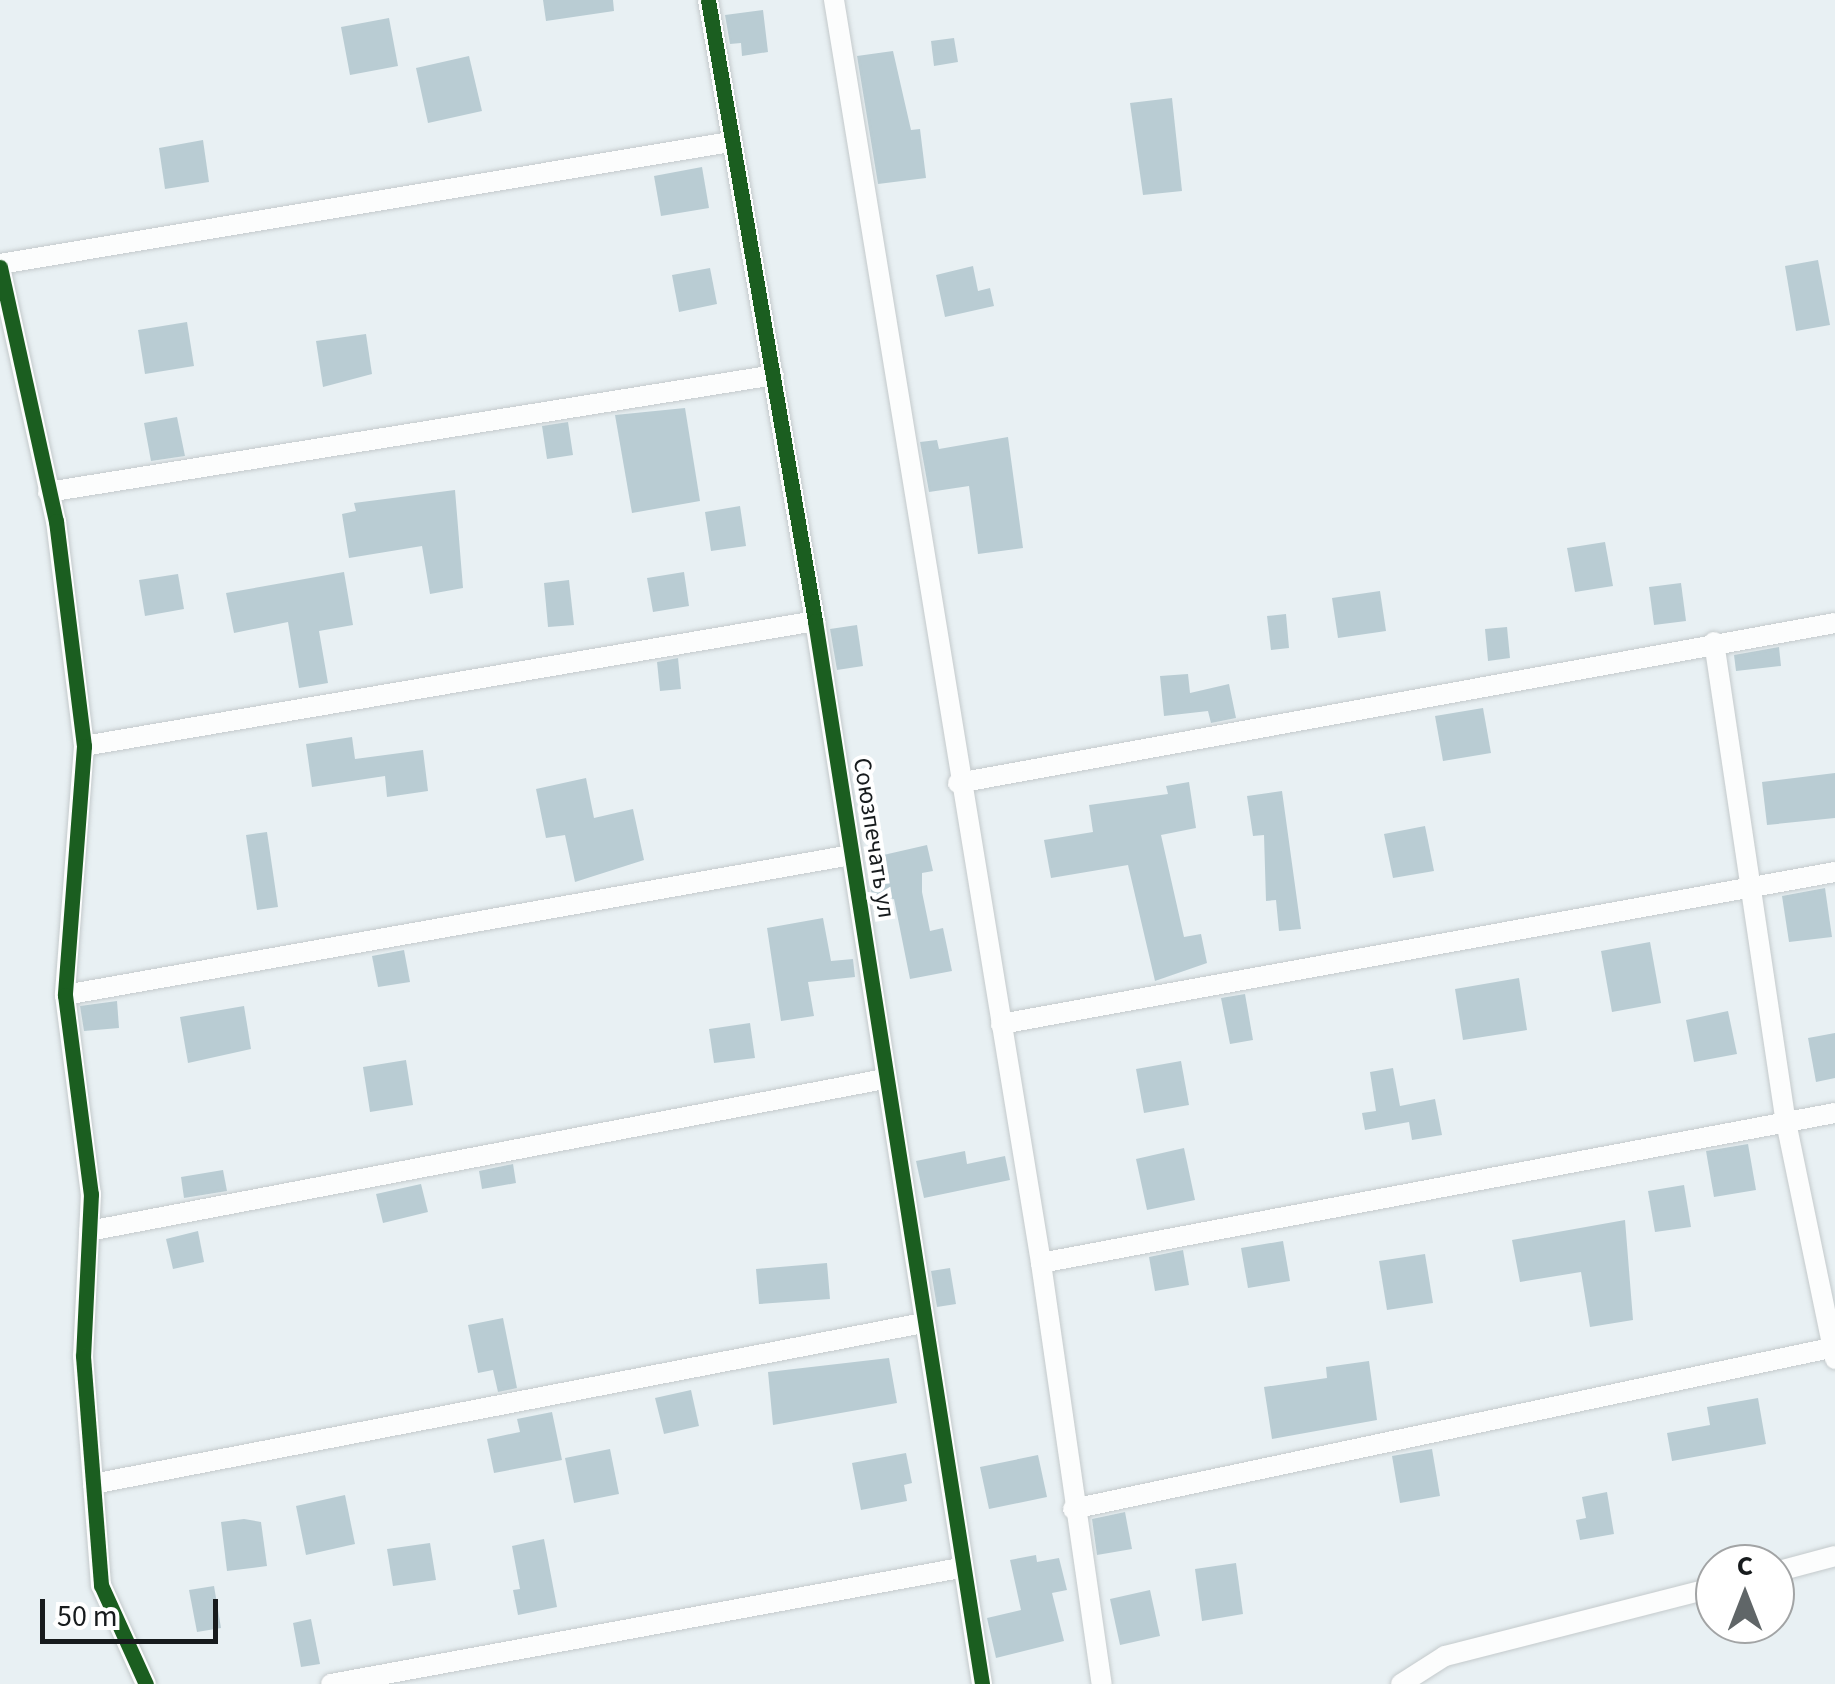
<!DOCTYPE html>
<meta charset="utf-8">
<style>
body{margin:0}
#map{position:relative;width:1835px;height:1684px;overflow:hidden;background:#e8f0f3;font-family:"Source Sans 3",sans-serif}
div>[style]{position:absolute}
.building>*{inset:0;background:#b9ccd3}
.roads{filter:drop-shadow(0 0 2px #c4cacc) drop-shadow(0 0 2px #c4cacc)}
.street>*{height:20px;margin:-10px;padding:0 10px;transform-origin:10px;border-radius:10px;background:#fcfdfd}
.cycleway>*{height:15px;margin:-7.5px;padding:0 7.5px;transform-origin:7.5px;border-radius:7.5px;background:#1b5e20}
span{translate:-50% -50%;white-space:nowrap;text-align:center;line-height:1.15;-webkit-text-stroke:8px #fff;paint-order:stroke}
.street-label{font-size:25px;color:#171b1d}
.north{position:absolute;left:1695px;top:1544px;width:100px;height:100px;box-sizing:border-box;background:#fff;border:2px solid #a2a4a5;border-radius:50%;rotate:0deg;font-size:28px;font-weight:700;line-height:40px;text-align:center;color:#171b1d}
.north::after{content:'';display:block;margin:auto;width:35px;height:45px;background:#606668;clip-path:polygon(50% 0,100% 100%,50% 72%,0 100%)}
.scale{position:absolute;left:40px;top:1599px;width:178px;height:45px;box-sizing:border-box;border:5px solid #171b1d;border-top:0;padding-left:12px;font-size:30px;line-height:35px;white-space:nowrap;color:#171b1d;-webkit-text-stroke:8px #fff;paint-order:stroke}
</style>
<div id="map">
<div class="building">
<i style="clip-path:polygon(543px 0,613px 0,614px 11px,546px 21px)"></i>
<i style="clip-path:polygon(763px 10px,768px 52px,742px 56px,741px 43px,730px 44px,725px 15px)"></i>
<i style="clip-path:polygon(389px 18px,398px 66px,350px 75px,341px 27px)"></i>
<i style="clip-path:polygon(954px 38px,958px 62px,934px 66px,931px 41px)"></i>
<i style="clip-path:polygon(893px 51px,911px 130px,920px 129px,926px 178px,878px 184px,857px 56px)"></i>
<i style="clip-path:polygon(469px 56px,482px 111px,428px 123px,416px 68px)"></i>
<i style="clip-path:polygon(1172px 98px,1182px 191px,1143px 195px,1130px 103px)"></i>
<i style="clip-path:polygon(203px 140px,209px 182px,165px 189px,159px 148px)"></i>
<i style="clip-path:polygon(702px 167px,709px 208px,661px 216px,654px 176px)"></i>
<i style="clip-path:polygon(1818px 260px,1830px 325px,1796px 331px,1785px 266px)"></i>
<i style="clip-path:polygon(973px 266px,978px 291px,990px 288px,994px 306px,945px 317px,936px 275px)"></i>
<i style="clip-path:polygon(710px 268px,717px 304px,679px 312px,672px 275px)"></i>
<i style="clip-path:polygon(187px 322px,194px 366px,145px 374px,138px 330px)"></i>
<i style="clip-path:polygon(366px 334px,372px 374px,323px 387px,316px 341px)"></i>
<i style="clip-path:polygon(685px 408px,700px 501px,632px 513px,615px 415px)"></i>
<i style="clip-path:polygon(177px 417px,185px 456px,151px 461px,144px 423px)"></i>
<i style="clip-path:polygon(568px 422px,573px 455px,547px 459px,542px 426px)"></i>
<i style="clip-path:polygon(1008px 437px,1023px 548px,978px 554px,969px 486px,929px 492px,920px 442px,937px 440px,939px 449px)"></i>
<i style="clip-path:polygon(455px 490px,463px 588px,430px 594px,422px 546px,349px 558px,342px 514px,356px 511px,354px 503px)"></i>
<i style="clip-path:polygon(740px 506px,746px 546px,711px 551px,705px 512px)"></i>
<i style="clip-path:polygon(1605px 542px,1613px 586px,1575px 592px,1567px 548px)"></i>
<i style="clip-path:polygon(344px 572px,353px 625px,319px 631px,328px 683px,299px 688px,288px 622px,234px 633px,226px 593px)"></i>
<i style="clip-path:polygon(684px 572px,689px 606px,653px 612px,647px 578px)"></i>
<i style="clip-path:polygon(178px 574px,184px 609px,145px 616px,139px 580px)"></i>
<i style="clip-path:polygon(569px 580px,574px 625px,548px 627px,544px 583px)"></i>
<i style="clip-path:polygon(1681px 583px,1686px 621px,1654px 625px,1649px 587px)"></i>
<i style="clip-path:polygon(1380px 591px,1386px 631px,1338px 638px,1332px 598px)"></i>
<i style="clip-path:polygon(1286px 614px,1289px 648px,1271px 650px,1267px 616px)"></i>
<i style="clip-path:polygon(857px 625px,863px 666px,837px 670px,830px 629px)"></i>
<i style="clip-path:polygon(1507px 627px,1510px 658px,1488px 661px,1485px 629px)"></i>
<i style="clip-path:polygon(1779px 647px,1781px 666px,1736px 671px,1734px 655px)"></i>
<i style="clip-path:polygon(678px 658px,681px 689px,660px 691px,657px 662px)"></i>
<i style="clip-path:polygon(1188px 674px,1190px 693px,1229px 684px,1236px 718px,1211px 723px,1208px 711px,1164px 716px,1160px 676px)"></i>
<i style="clip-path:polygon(1483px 708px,1491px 753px,1443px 761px,1435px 716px)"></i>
<i style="clip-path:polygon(352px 737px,355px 759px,423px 750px,428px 791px,387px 797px,385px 776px,312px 787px,306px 744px)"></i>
<i style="clip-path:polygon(1835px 773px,1835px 818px,1767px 825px,1762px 782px)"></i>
<i style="clip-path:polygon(586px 778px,594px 818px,633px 809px,644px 860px,575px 882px,565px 835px,546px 838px,536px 789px)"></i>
<i style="clip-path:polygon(1189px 782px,1196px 828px,1161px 835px,1184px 937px,1201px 934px,1207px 963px,1155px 981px,1128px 865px,1051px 878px,1044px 840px,1093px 832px,1089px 805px,1168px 794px,1166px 786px)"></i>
<i style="clip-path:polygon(1282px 791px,1301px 929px,1279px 931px,1276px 900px,1266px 901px,1264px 835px,1253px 836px,1247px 796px)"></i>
<i style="clip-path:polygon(1425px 826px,1434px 871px,1393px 878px,1384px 834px)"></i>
<i style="clip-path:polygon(267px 832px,278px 907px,257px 910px,246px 835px)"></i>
<i style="clip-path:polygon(927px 845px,933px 871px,922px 873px,922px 892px,930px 931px,943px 928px,952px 971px,910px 979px,894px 899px,873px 903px,866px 859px)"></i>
<i style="clip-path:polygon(1825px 888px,1832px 937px,1789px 942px,1782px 896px)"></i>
<i style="clip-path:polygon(823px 918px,831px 961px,853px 959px,855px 977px,808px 982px,814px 1016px,781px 1021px,767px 928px)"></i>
<i style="clip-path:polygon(1650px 942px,1661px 1003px,1612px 1012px,1601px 951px)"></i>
<i style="clip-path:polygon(404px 950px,410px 982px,378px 987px,372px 956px)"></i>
<i style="clip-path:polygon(1519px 978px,1527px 1030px,1463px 1040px,1455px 989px)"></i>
<i style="clip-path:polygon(1245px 994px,1253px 1040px,1230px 1044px,1221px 998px)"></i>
<i style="clip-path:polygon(117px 1001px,119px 1028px,84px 1031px,80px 1006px)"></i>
<i style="clip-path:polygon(244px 1006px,251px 1049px,188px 1063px,180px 1017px)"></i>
<i style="clip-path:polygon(1728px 1011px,1737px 1054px,1694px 1062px,1686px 1020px)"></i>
<i style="clip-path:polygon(750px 1023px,755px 1058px,714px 1063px,709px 1029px)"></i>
<i style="clip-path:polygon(1835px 1033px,1835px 1078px,1816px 1082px,1808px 1038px)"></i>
<i style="clip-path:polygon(406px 1060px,413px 1105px,370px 1112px,363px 1067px)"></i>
<i style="clip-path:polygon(1181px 1061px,1189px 1105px,1144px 1113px,1136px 1069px)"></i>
<i style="clip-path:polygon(1393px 1068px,1400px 1106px,1435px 1099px,1442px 1135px,1412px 1140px,1409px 1122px,1365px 1130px,1362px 1113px,1376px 1111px,1370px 1072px)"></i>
<i style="clip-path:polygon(1748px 1144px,1756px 1190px,1714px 1197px,1706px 1151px)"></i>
<i style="clip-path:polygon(1184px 1148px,1195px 1200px,1147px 1210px,1136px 1159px)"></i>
<i style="clip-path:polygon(965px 1151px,967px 1164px,1005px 1156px,1010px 1180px,924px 1198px,916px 1161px)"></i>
<i style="clip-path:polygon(513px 1164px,516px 1183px,482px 1189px,479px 1171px)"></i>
<i style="clip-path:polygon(223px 1170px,227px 1191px,184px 1198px,181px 1177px)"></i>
<i style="clip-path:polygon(421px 1184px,428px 1212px,383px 1223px,376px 1194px)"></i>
<i style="clip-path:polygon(1684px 1185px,1691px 1227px,1655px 1232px,1648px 1191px)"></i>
<i style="clip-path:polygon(1625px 1220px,1633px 1320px,1590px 1327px,1581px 1272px,1520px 1282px,1512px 1240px)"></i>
<i style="clip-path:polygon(198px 1231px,204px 1262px,173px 1269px,166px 1239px)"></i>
<i style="clip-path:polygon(1283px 1241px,1290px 1281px,1248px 1288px,1241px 1248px)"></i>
<i style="clip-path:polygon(1183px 1250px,1189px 1285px,1155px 1291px,1149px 1257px)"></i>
<i style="clip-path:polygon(1425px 1254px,1433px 1303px,1387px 1310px,1379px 1261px)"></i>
<i style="clip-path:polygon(827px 1263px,830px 1299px,759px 1304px,756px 1269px)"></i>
<i style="clip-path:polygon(950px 1268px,956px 1304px,937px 1307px,931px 1271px)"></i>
<i style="clip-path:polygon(503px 1318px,517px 1388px,498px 1392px,493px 1370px,478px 1373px,468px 1325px)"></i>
<i style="clip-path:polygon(889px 1358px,897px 1403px,773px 1425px,768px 1372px)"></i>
<i style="clip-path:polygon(1369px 1361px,1377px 1420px,1272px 1439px,1264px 1387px,1327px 1378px,1326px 1367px)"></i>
<i style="clip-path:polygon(691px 1390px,699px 1426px,664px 1434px,655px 1398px)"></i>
<i style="clip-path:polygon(1758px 1398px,1766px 1444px,1672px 1461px,1667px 1433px,1710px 1425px,1707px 1407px)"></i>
<i style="clip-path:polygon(552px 1412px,562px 1460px,494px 1473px,487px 1439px,520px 1432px,517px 1419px)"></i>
<i style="clip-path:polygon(610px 1449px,619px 1494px,574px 1503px,565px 1458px)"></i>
<i style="clip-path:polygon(1432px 1449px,1440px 1496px,1400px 1503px,1392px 1456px)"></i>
<i style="clip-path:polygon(906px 1453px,912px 1483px,904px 1485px,907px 1501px,861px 1510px,852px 1463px)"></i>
<i style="clip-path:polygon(1038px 1455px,1047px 1497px,989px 1509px,980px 1467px)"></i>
<i style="clip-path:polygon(1607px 1492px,1614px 1534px,1580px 1540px,1576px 1520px,1586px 1518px,1582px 1497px)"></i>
<i style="clip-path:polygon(345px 1495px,355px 1544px,306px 1555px,296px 1506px)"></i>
<i style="clip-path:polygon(1125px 1512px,1132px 1549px,1097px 1555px,1092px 1519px)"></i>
<i style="clip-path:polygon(244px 1519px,261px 1522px,267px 1566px,227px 1571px,221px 1522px)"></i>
<i style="clip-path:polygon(544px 1539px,557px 1607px,518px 1615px,513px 1590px,520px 1589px,512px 1546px)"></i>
<i style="clip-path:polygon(430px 1543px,436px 1580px,393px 1586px,387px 1549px)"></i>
<i style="clip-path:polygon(1036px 1555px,1037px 1562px,1059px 1558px,1067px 1590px,1052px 1593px,1064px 1641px,996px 1658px,987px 1618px,1021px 1610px,1010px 1560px)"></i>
<i style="clip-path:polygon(1236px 1563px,1243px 1614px,1202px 1621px,1195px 1569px)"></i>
<i style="clip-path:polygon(214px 1586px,221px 1628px,197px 1632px,189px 1590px)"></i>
<i style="clip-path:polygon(1150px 1590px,1160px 1636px,1120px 1645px,1110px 1599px)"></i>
<i style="clip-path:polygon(311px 1619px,320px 1664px,301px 1667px,293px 1623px)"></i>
</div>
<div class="roads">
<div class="street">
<i style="left:708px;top:0;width:630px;rotate:80.22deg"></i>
<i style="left:815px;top:621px;width:1076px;rotate:81.07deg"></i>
<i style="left:834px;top:0;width:1280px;rotate:80.69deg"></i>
<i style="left:1041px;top:1263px;width:425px;rotate:81.8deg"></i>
<i style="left:0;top:264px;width:740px;rotate:-9.49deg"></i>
<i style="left:0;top:267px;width:260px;rotate:77.6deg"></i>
<i style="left:56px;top:521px;width:227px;rotate:82.9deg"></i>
<i style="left:84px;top:746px;width:250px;rotate:94.4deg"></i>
<i style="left:65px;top:995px;width:201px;rotate:82.6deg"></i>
<i style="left:91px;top:1194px;width:162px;rotate:92.8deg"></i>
<i style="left:83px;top:1356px;width:230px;rotate:85.5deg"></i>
<i style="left:101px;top:1585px;width:109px;rotate:65.6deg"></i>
<i style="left:48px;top:492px;width:735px;rotate:-9.15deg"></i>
<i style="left:1714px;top:642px;width:485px;rotate:81.5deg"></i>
<i style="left:1786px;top:1122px;width:242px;rotate:78.3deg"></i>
<i style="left:84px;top:746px;width:742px;rotate:-9.7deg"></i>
<i style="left:958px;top:783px;width:891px;rotate:-10.34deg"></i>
<i style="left:65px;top:995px;width:798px;rotate:-10.1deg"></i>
<i style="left:1001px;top:1024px;width:848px;rotate:-10.33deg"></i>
<i style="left:89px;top:1231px;width:809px;rotate:-10.82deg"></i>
<i style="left:1041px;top:1263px;width:808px;rotate:-10.7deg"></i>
<i style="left:93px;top:1484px;width:845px;rotate:-10.98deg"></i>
<i style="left:1073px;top:1509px;width:779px;rotate:-12deg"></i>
<i style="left:1775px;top:1572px;width:62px;rotate:-14.9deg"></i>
<i style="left:331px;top:1684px;width:640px;rotate:-10.45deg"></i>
<i style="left:1401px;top:1684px;width:52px;rotate:-32.5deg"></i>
<i style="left:1445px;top:1656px;width:279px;rotate:-14.3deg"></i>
</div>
</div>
<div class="cycleway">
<i style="left:708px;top:0;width:630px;rotate:80.22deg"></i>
<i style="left:815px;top:621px;width:1076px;rotate:81.07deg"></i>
<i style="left:0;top:267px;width:260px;rotate:77.6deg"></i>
<i style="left:56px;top:521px;width:227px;rotate:82.9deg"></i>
<i style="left:84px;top:746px;width:250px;rotate:94.4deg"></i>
<i style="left:65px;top:995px;width:201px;rotate:82.6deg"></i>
<i style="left:91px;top:1194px;width:162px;rotate:92.8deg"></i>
<i style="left:83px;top:1356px;width:230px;rotate:85.5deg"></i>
<i style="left:101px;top:1585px;width:109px;rotate:65.6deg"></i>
</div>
<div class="street-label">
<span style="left:874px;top:838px;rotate:81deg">Союзпечать ул</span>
</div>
<div class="north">С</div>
<div class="scale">50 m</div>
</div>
